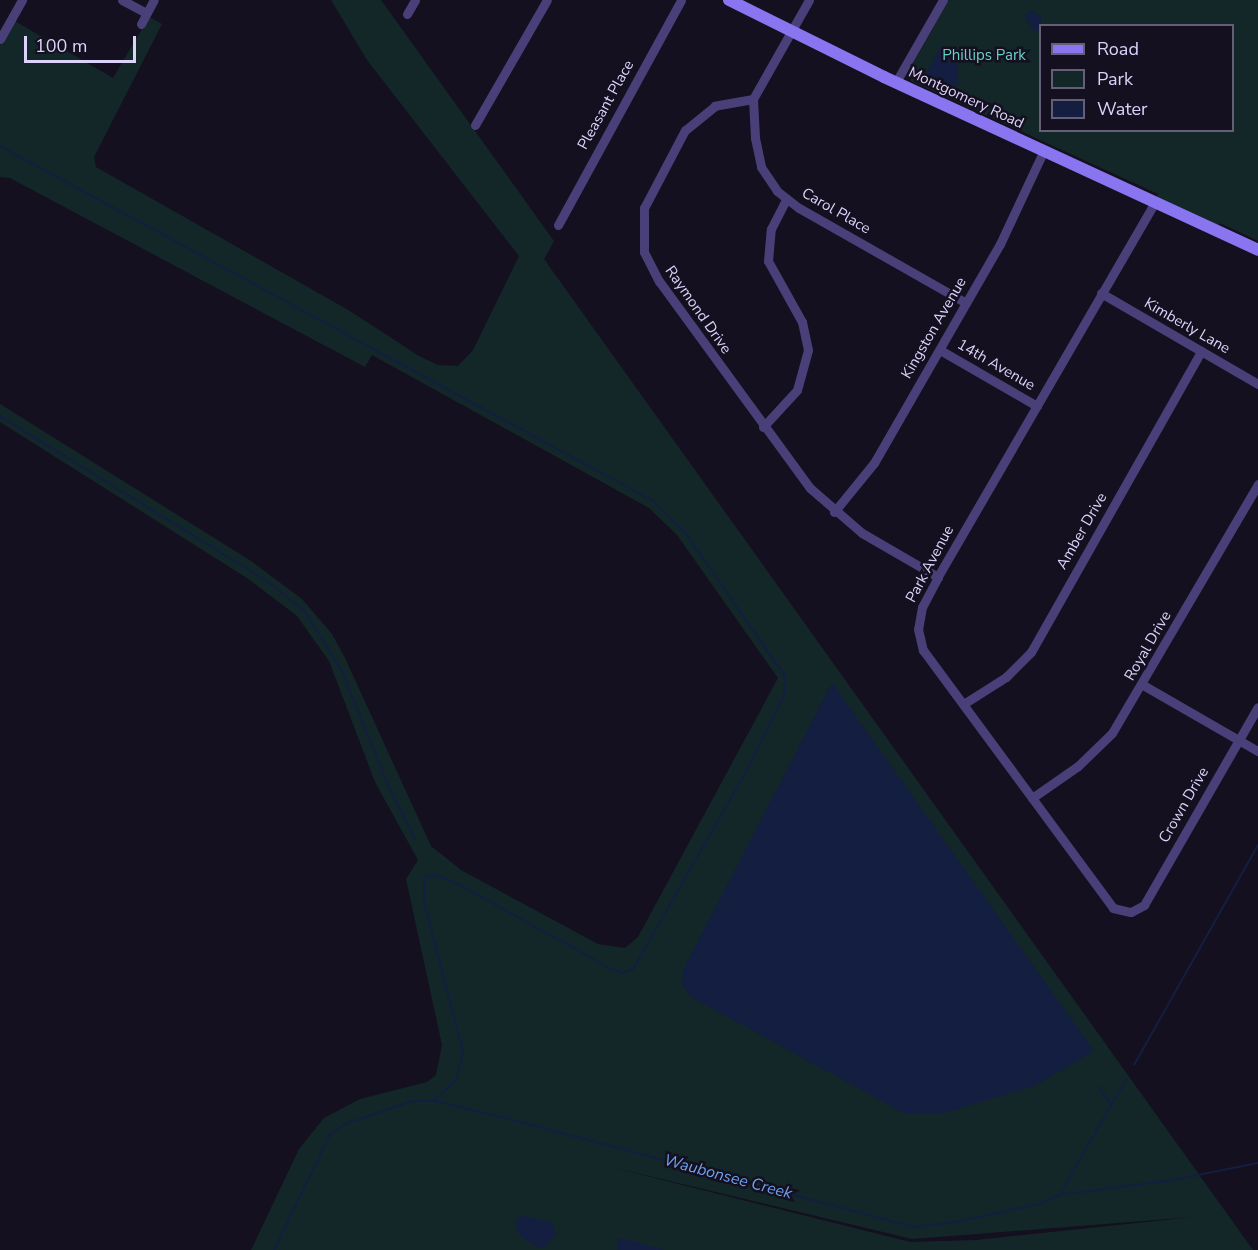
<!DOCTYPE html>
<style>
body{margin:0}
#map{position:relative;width:1258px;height:1250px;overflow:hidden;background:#141020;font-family:"Nunito Sans",sans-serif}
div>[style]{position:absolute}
.green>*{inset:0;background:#132729}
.water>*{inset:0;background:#131e40}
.stream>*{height:2px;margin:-1px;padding:0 1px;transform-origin:1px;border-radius:1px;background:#131e40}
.street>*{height:9px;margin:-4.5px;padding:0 4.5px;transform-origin:4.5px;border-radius:4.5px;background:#4a4079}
.secondary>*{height:12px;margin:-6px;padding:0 6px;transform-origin:6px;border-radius:6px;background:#8875ef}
span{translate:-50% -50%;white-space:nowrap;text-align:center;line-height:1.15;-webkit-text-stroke:5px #141020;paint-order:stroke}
.park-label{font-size:15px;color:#68d1c4}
.street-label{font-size:15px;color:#ddd3fa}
.water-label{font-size:16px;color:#6da2ee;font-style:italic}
.legend{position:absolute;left:1039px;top:24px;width:195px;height:108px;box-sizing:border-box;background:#141020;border:2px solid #645e77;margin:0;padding:8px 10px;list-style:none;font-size:18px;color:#ddd3fa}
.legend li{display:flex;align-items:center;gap:12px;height:30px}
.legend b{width:30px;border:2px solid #645e77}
.scale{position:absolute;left:24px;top:36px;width:112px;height:27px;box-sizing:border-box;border:3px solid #ddd3fa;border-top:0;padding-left:8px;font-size:18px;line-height:21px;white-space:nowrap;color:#ddd3fa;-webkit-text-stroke:4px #141020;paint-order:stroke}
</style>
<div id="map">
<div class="green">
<i style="clip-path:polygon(evenodd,331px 0,381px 0,554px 241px,544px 259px,1253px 1250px,251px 1250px,299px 1149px,324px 1118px,360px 1099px,427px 1082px,436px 1075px,442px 1045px,406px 879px,418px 860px,375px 782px,329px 661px,297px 616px,247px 578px,0 422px,0 404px,251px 561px,302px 599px,332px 634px,345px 658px,431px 846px,461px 870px,598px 944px,625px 948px,638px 937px,778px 678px,677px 535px,649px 508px,372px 355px,365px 367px,10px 178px,0 177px,0 43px,13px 20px,113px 78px,149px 17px,162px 24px,94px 157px,96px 167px,350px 311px,419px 356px,438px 365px,458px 366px,473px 350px,519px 256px,367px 60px,331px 0,607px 1166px,912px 1239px,1194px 1217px,976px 1240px,910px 1242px,607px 1166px)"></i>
<i style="clip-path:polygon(evenodd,949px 0,1258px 0,1258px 241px,1220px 223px,1218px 228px,1155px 202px,1158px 194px,911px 81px,909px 71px,949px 0,1040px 26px,1232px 26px,1232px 130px,1040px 130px,1040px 26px)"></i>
</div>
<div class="water">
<i style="clip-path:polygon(1030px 10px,1041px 16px,1040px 31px,1034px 31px,1025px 17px)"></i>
<i style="clip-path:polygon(945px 47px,958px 66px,958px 87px,926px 74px,940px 48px)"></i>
<i style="clip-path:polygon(832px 683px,1094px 1051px,1034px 1086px,941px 1114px,906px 1114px,691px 997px,682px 984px,683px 970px)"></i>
<i style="clip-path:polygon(523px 1216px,552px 1222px,556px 1235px,542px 1249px,527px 1241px,517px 1232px,516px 1220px)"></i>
<i style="clip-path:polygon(622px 1238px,664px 1250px,618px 1250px,617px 1240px)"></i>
</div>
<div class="stream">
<i style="left:0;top:146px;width:743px;rotate:28.53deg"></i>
<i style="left:653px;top:501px;width:43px;rotate:44.1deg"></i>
<i style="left:684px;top:531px;width:175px;rotate:55.2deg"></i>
<i style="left:784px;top:675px;width:21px;rotate:90deg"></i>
<i style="left:784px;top:696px;width:91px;rotate:116.8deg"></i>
<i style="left:743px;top:777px;width:221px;rotate:119.8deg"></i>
<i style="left:633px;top:969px;width:12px;rotate:160deg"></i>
<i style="left:622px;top:973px;width:12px;rotate:-160deg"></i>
<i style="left:611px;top:969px;width:175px;rotate:-150.9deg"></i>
<i style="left:458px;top:884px;width:25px;rotate:-159deg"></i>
<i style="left:435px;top:875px;width:11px;rotate:170deg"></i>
<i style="left:424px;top:877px;width:25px;rotate:90deg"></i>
<i style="left:424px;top:902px;width:155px;rotate:75.4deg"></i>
<i style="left:463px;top:1052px;width:28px;rotate:103deg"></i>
<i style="left:457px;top:1079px;width:33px;rotate:137deg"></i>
<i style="left:0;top:416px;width:317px;rotate:31.7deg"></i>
<i style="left:270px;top:583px;width:45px;rotate:39.6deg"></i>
<i style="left:305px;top:612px;width:70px;rotate:57.9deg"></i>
<i style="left:342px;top:671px;width:126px;rotate:68.1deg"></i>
<i style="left:389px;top:788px;width:57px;rotate:63deg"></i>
<i style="left:1134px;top:1065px;width:253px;rotate:-60.6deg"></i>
<i style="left:1098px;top:1086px;width:24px;rotate:55deg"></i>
<i style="left:1060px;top:1194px;width:134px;rotate:-60deg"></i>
<i style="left:274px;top:1250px;width:127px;rotate:-64.2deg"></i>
<i style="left:329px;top:1136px;width:20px;rotate:-37deg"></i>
<i style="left:345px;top:1124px;width:71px;rotate:-18.9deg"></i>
<i style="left:412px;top:1101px;width:24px"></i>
<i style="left:436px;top:1101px;width:92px;rotate:13.9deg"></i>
<i style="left:525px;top:1123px;width:403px;rotate:15deg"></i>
<i style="left:914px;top:1227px;width:42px;rotate:-6.8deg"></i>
<i style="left:956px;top:1222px;width:85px;rotate:-12.2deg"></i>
<i style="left:1039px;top:1204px;width:22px;rotate:-24deg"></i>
<i style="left:1059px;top:1195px;width:115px;rotate:-7.5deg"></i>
<i style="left:1173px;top:1180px;width:87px;rotate:-11.3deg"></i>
</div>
<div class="street">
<i style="left:122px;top:0;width:27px;rotate:28deg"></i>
<i style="left:809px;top:0;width:114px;rotate:119.5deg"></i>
<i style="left:753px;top:99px;width:39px;rotate:87deg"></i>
<i style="left:755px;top:138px;width:30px;rotate:78deg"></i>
<i style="left:761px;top:167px;width:29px;rotate:56deg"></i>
<i style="left:777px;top:191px;width:28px;rotate:38deg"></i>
<i style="left:799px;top:208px;width:192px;rotate:29.6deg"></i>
<i style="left:407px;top:14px;width:16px;rotate:-60deg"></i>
<i style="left:141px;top:24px;width:27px;rotate:-62deg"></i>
<i style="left:0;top:39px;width:45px;rotate:-60.6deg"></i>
<i style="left:896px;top:82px;width:95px;rotate:-60.2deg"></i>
<i style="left:753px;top:99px;width:39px;rotate:170deg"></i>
<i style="left:715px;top:106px;width:38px;rotate:141deg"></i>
<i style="left:685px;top:130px;width:88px;rotate:117.7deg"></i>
<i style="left:644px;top:208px;width:44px;rotate:90deg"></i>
<i style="left:644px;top:252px;width:33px;rotate:63deg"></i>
<i style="left:659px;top:281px;width:256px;rotate:53.9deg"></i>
<i style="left:810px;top:488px;width:69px;rotate:40.9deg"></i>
<i style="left:862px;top:533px;width:88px;rotate:30.1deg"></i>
<i style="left:475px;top:125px;width:144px;rotate:-60.1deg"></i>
<i style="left:1155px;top:202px;width:433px;rotate:120.1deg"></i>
<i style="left:938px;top:577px;width:34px;rotate:118deg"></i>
<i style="left:922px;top:607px;width:22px;rotate:100deg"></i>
<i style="left:918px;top:629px;width:22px;rotate:77deg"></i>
<i style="left:923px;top:650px;width:320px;rotate:53.6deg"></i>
<i style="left:1113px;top:908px;width:18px;rotate:13deg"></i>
<i style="left:1131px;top:912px;width:15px;rotate:-28deg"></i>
<i style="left:1144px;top:905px;width:228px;rotate:-60.1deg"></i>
<i style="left:558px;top:225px;width:256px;rotate:-61.3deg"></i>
<i style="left:1101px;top:293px;width:181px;rotate:30.1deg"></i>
<i style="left:940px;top:350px;width:112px;rotate:30deg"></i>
<i style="left:763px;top:427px;width:50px;rotate:-47.4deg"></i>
<i style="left:797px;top:390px;width:41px;rotate:-74.6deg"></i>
<i style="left:808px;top:350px;width:29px;rotate:-102deg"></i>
<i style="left:802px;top:322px;width:70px;rotate:-119.1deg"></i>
<i style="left:768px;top:261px;width:32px;rotate:-85deg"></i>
<i style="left:771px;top:229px;width:34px;rotate:-63deg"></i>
<i style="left:834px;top:512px;width:63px;rotate:-50.8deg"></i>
<i style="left:874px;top:463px;width:253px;rotate:-60.1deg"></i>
<i style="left:1000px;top:244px;width:104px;rotate:-64.9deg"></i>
<i style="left:1143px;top:685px;width:133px;rotate:29.9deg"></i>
<i style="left:965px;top:703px;width:49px;rotate:-32.4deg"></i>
<i style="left:1006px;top:677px;width:35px;rotate:-45deg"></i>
<i style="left:1031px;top:652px;width:346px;rotate:-60.5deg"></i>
<i style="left:1032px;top:798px;width:56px;rotate:-34.8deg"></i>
<i style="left:1078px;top:766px;width:47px;rotate:-44.1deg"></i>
<i style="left:1112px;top:733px;width:289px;rotate:-59.6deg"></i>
</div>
<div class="secondary">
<i style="left:729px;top:0;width:173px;rotate:26.4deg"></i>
<i style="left:884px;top:77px;width:412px;rotate:24.8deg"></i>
</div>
<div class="park-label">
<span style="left:984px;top:56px">Phillips Park</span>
</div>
<div class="street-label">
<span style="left:966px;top:98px;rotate:25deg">Montgomery Road</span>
<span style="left:606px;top:105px;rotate:-61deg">Pleasant Place</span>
<span style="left:836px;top:211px;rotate:30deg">Carol Place</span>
<span style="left:698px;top:310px;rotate:55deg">Raymond Drive</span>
<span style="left:1187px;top:326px;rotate:30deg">Kimberly Lane</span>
<span style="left:934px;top:328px;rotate:-60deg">Kingston Avenue</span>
<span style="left:996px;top:365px;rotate:30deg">14th Avenue</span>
<span style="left:1082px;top:531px;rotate:-60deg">Amber Drive</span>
<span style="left:930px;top:564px;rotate:-62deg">Park Avenue</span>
<span style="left:1148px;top:646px;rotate:-60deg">Royal Drive</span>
<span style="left:1184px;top:805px;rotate:-60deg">Crown Drive</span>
</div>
<div class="water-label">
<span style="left:728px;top:1177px;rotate:15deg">Waubonsee Creek</span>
</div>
<ul class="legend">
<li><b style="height:8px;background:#8875ef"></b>Road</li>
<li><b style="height:16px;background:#132729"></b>Park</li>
<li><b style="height:16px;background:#131e40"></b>Water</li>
</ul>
<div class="scale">100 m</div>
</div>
